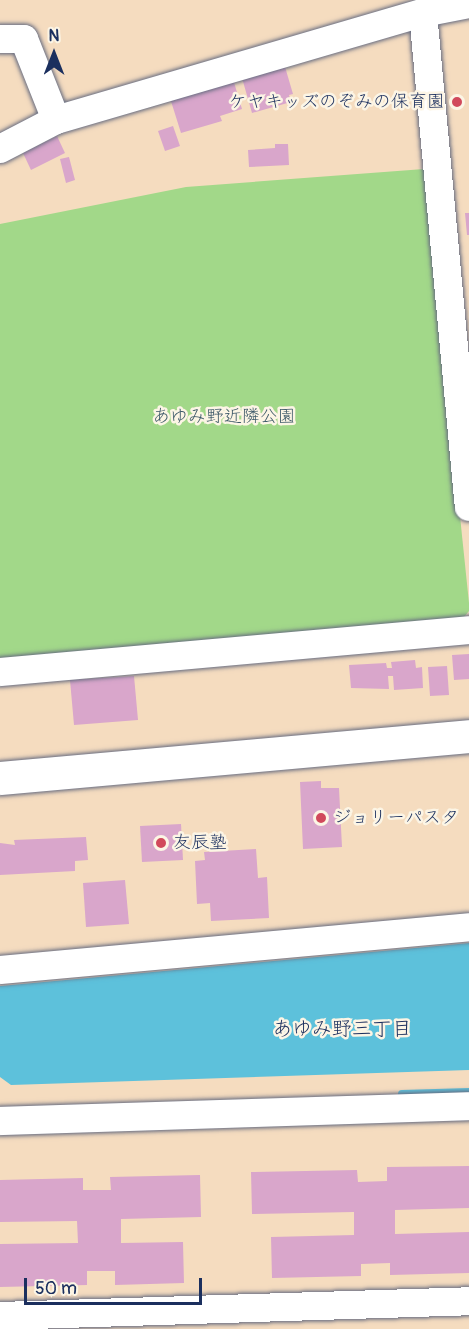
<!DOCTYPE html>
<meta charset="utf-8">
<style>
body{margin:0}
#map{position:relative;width:469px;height:1329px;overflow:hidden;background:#f5dcbf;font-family:Pangolin,"Klee One",sans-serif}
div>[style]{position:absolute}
.green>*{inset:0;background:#a2d889}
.water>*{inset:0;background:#5dc1db}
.stream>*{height:8px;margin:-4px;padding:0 4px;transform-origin:4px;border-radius:4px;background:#5dc1db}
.building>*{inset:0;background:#d9a6cb}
.roads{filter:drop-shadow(0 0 2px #676c80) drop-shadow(0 0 2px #676c80)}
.minor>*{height:28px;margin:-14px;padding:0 14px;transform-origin:14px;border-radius:14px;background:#fff}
.tertiary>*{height:33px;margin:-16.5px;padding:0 16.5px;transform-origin:16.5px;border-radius:16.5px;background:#fff}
.dots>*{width:16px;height:16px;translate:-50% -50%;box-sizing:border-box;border:3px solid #fcf5e5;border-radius:50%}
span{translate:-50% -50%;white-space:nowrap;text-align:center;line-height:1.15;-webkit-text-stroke:5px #fcf5e5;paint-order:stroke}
.poi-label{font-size:18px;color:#1b2f5e}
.right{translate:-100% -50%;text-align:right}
.left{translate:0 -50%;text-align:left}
.park-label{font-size:18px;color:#3d5969}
.neighbourhood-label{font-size:20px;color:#1b2f5e}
.north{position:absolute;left:24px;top:24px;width:60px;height:60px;-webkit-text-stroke:4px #fcf5e5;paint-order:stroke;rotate:0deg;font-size:16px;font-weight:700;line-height:24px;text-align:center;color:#1b2f5e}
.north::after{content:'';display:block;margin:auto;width:21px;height:27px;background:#1b2f5e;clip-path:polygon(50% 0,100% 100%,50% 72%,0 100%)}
.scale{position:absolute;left:24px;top:1278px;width:178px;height:27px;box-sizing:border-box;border:3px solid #1b2f5e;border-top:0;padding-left:8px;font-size:18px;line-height:21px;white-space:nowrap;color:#1b2f5e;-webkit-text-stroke:4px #fcf5e5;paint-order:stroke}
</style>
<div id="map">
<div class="green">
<i style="clip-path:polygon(424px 169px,469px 603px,469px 611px,459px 623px,0 662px,0 224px,186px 187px)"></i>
</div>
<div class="water">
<i style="clip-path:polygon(469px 943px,469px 1070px,11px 1085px,0 1077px,0 986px)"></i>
</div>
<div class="stream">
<i style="left:402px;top:1094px;width:67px;rotate:-1.7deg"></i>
</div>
<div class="building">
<i style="clip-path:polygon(283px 60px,293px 94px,289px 95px,291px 102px,252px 113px,242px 78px)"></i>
<i style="clip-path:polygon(233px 79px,242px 109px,220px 116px,222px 121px,181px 133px,170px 98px)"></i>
<i style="clip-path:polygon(173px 126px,180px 146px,165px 151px,158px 131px)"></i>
<i style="clip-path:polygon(57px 136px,65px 153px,31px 170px,23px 153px)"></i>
<i style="clip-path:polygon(275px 144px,288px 144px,289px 165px,249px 167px,248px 150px,275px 148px)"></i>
<i style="clip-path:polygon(69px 157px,75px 180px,66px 183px,60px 159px)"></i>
<i style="clip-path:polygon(465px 213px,469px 213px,469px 235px,467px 235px)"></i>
<i style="clip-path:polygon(469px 654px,469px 679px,454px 680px,452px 655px)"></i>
<i style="clip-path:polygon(415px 660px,416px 668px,422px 667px,423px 688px,394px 690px,393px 676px,388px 676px,389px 689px,351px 688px,349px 665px,386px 663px,387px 668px,392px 668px,391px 662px)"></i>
<i style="clip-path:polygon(447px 666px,449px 695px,430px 696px,428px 667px)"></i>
<i style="clip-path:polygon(134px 676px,138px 720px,74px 725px,70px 680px)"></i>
<i style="clip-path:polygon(321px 781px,321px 788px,339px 788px,342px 847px,303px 849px,300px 782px)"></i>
<i style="clip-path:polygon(181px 824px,183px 860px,142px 862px,140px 826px)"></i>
<i style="clip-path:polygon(86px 837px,88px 860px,75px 861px,75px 871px,0 875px,0 843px,15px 845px,14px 840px)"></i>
<i style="clip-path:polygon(256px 849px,258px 878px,267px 877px,269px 918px,211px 921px,210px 903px,197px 904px,195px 861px,205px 860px,204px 852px)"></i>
<i style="clip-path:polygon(125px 880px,129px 924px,86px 927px,83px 883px)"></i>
<i style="clip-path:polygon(469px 1166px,469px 1208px,395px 1210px,395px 1234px,469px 1232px,469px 1273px,390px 1275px,390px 1263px,361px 1264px,361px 1276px,272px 1278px,271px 1237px,354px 1235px,354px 1212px,252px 1214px,251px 1172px,357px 1170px,358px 1182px,387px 1181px,387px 1167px)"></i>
<i style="clip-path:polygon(200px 1175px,201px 1217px,121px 1219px,121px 1243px,183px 1242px,184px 1283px,115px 1285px,115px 1271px,87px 1271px,87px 1285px,0 1287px,0 1244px,78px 1243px,77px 1221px,0 1222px,0 1180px,83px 1178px,83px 1190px,111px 1190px,110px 1177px)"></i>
</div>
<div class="roads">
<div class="minor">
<i style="left:423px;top:13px;width:496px;rotate:84.7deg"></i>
<i style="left:0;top:39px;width:24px"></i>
<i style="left:24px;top:39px;width:87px;rotate:68.4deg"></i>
<i style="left:0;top:149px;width:63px;rotate:-27.4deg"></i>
<i style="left:56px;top:120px;width:382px;rotate:-16.3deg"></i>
<i style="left:423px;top:13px;width:47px;rotate:-11.1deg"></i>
<i style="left:0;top:672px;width:471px;rotate:-5.1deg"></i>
<i style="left:0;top:970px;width:471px;rotate:-5.2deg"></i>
<i style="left:0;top:1121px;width:469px;rotate:-1.8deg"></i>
<i style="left:0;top:1316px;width:469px;rotate:-1.8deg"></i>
</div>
<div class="tertiary">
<i style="left:0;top:778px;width:471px;rotate:-5.1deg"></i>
</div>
</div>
<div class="dots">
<i style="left:457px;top:102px;background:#d1495b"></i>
<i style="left:321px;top:818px;background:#d1495b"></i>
<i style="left:161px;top:843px;background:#d1495b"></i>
</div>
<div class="poi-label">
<span class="right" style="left:445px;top:102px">ケヤキッズのぞみの保育園</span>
<span class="left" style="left:333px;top:818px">ジョリーパスタ</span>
<span class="left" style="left:173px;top:843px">友辰塾</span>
</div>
<div class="park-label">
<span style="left:224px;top:417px">あゆみ野近隣公園</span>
</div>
<div class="neighbourhood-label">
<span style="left:342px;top:1028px">あゆみ野三丁目</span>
</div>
<div class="north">N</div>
<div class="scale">50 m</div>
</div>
